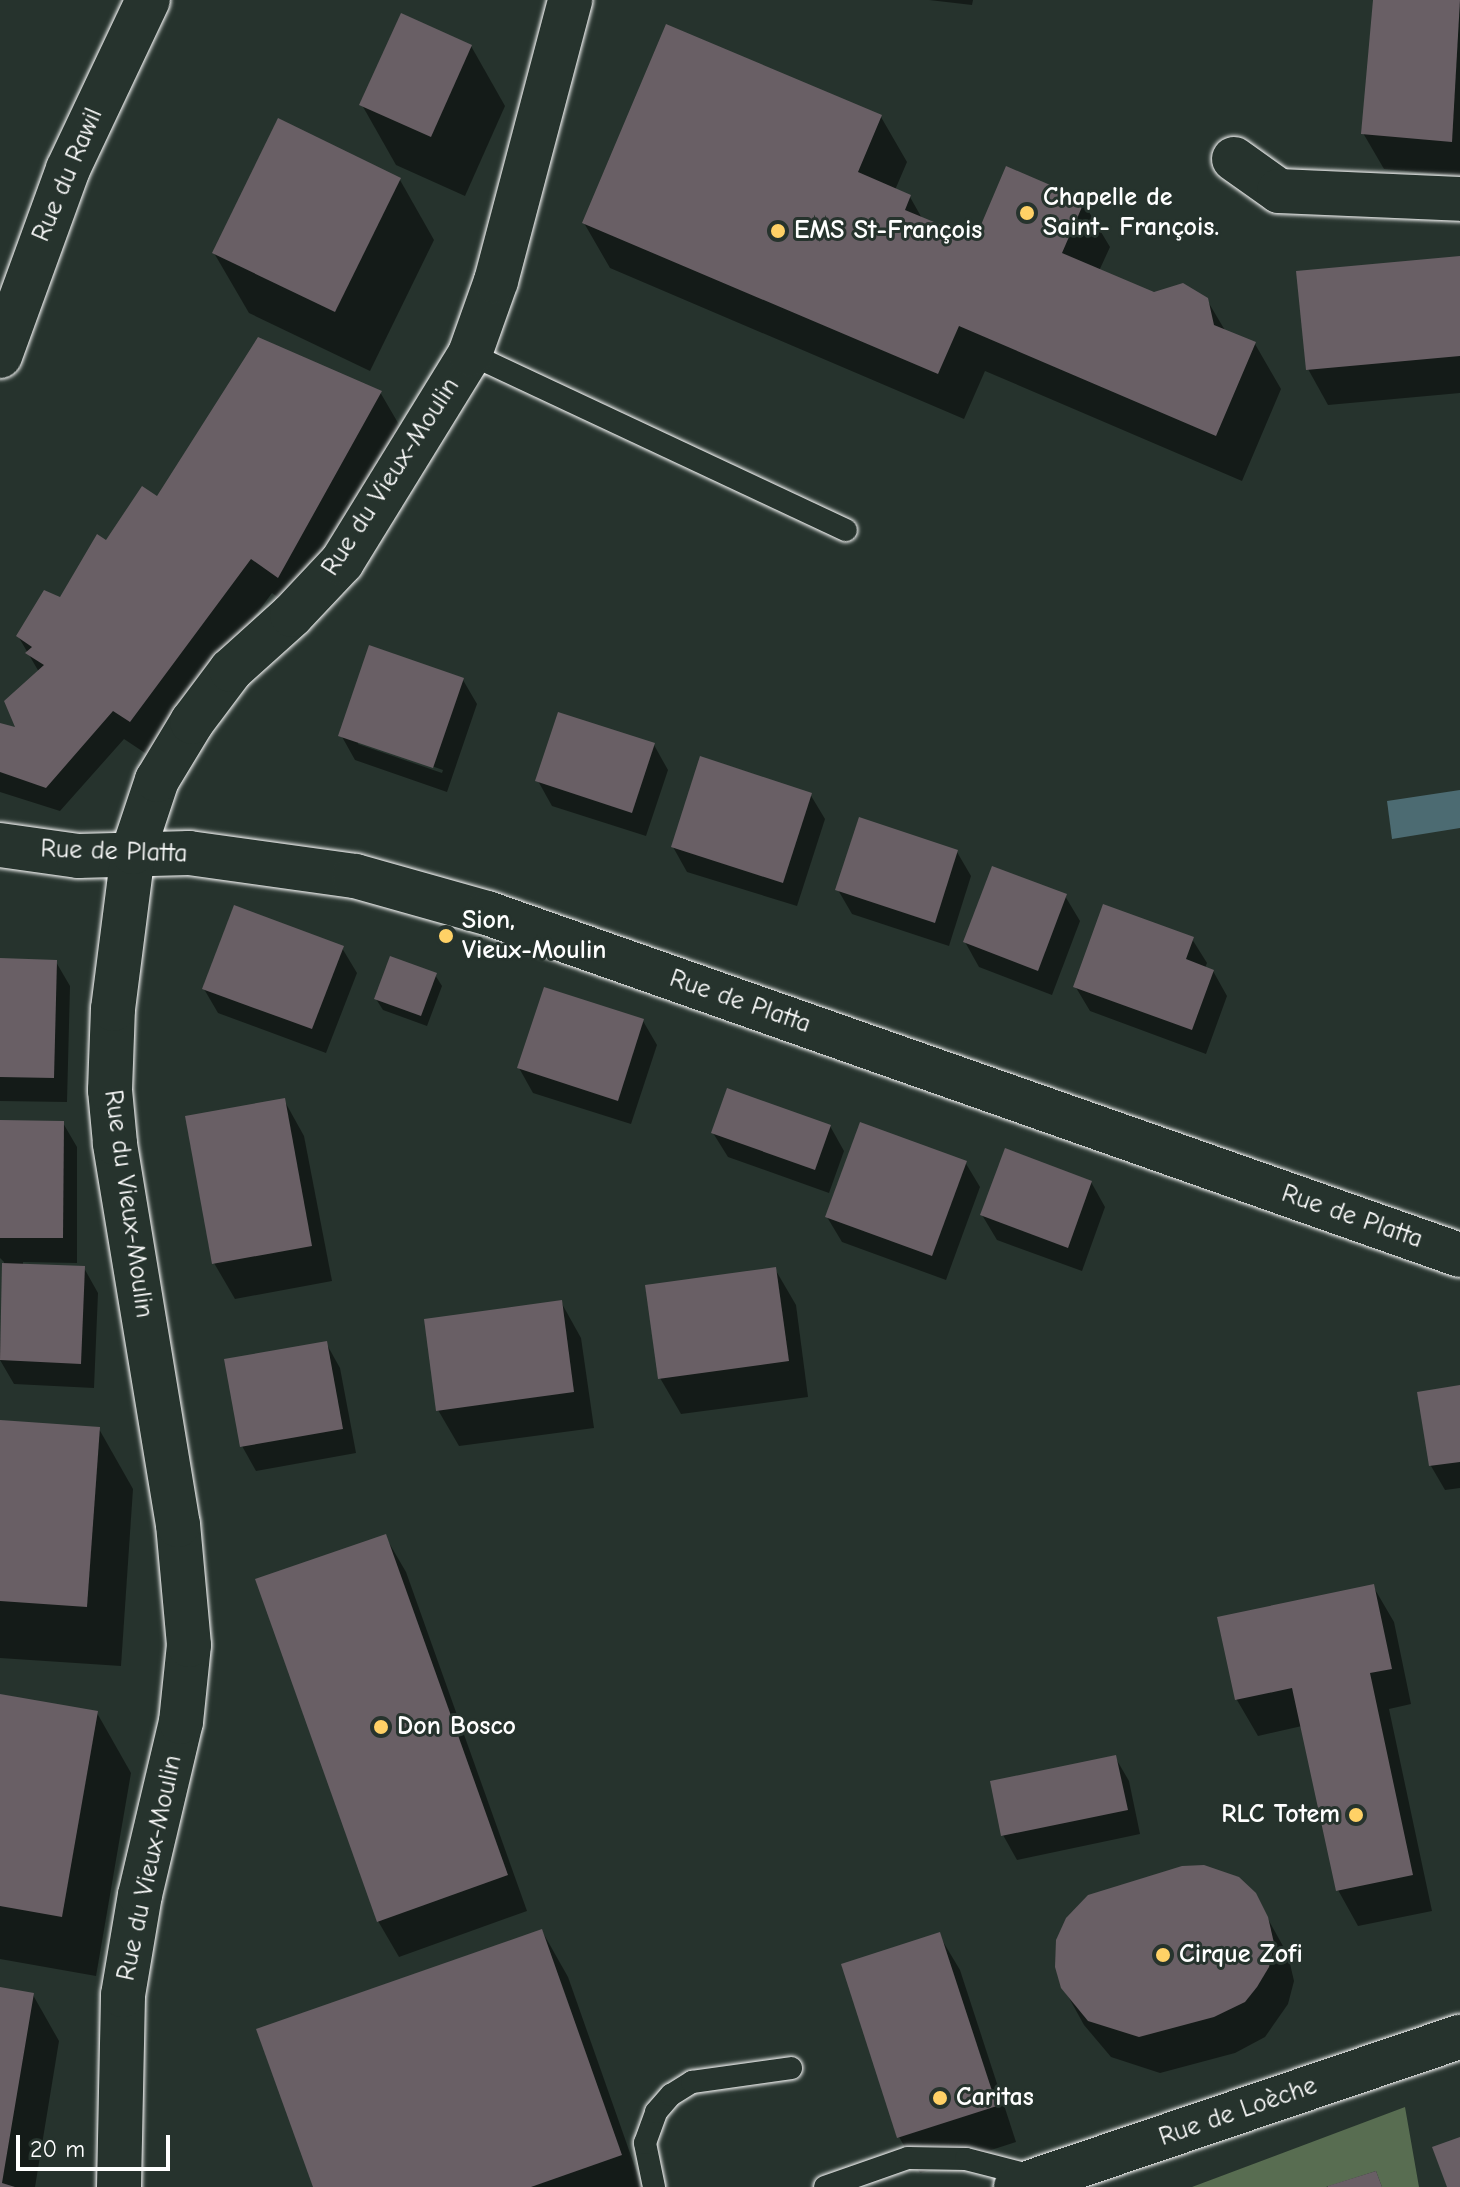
<!DOCTYPE html>
<meta charset="utf-8">
<style>
body{margin:0}
#map{position:relative;width:1460px;height:2187px;overflow:hidden;background:#26332d;font-family:"Comic Neue",sans-serif}
div>[style]{position:absolute}
.green>*{inset:0;background:#586d51}
.water>*{inset:0;background:#4c6b72}
.shadow>*{inset:0;background:#0007}
.building>*{inset:0;background:#695f65}
.roads{filter:drop-shadow(0 0 2px #fff) drop-shadow(0 0 2px #fff)}
.lane>*{height:22px;margin:-11px;padding:0 11px;transform-origin:11px;border-radius:11px;background:#26332d}
.street>*{height:44px;margin:-22px;padding:0 22px;transform-origin:22px;border-radius:22px;background:#26332d}
.secondary>*{height:44px;margin:-22px;padding:0 22px;transform-origin:22px;border-radius:22px;background:#26332d}
.dots>*{width:22px;height:22px;translate:-50% -50%;box-sizing:border-box;border:4px solid #26332d;border-radius:50%}
span{translate:-50% -50%;white-space:nowrap;text-align:center;line-height:1.15;-webkit-text-stroke:6px #26332d;paint-order:stroke}
.street-label{font-size:26px;color:#fff}
.poi-label{font-size:26px;color:#fff;font-weight:700}
.left{translate:0 -50%;text-align:left}
.right{translate:-100% -50%;text-align:right}
.scale{position:absolute;left:16px;top:2135px;width:154px;height:36px;box-sizing:border-box;border:4px solid #fff;border-top:0;padding-left:10px;font-size:24px;line-height:28px;white-space:nowrap;color:#fff;-webkit-text-stroke:6px #26332d;paint-order:stroke}
</style>
<div id="map">
<div class="green">
<i style="clip-path:polygon(1405px 2107px,1419px 2187px,1382px 2187px,1376px 2171px,1326px 2187px,1192px 2187px)"></i>
</div>
<div class="water">
<i style="clip-path:polygon(1460px 790px,1460px 828px,1392px 839px,1387px 801px)"></i>
</div>
<div class="shadow">
<i style="clip-path:polygon(929px 0,973px 0,972px 5px)"></i>
<i style="clip-path:polygon(1375px 0,1460px 0,1460px 176px,1384px 169px,1363px 133px)"></i>
<i style="clip-path:polygon(471px 46px,505px 106px,465px 196px,396px 165px,362px 105px)"></i>
<i style="clip-path:polygon(881px 117px,907px 162px,895px 190px,910px 197px,923px 220px,976px 242px,1083px 202px,1110px 247px,1099px 271px,1154px 294px,1207px 300px,1226px 332px,1255px 344px,1281px 389px,1242px 481px,985px 371px,964px 419px,610px 268px,584px 223px)"></i>
<i style="clip-path:polygon(400px 180px,434px 240px,370px 371px,249px 313px,214px 253px)"></i>
<i style="clip-path:polygon(1460px 258px,1460px 393px,1328px 405px,1308px 369px)"></i>
<i style="clip-path:polygon(380px 392px,401px 428px,299px 612px,272px 593px,151px 757px,124px 739px,60px 811px,0 792px,0 725px,19px 730px,39px 672px,18px 636px,60px 599px,107px 542px,158px 499px)"></i>
<i style="clip-path:polygon(evenodd,463px 680px,477px 704px,447px 792px,355px 760px,341px 735px,463px 680px,358px 740px,443px 770px,442px 773px,358px 744px,358px 740px)"></i>
<i style="clip-path:polygon(654px 745px,668px 770px,646px 836px,552px 806px,538px 781px)"></i>
<i style="clip-path:polygon(810px 794px,825px 819px,797px 906px,687px 872px,673px 847px)"></i>
<i style="clip-path:polygon(957px 852px,971px 876px,949px 946px,852px 914px,838px 890px)"></i>
<i style="clip-path:polygon(1065px 896px,1080px 921px,1052px 995px,979px 967px,965px 942px)"></i>
<i style="clip-path:polygon(1192px 939px,1207px 963px,1205px 968px,1213px 971px,1227px 996px,1206px 1054px,1090px 1011px,1075px 986px)"></i>
<i style="clip-path:polygon(342px 948px,357px 973px,326px 1053px,218px 1013px,204px 989px)"></i>
<i style="clip-path:polygon(0 960px,56px 962px,70px 986px,67px 1102px,0 1101px)"></i>
<i style="clip-path:polygon(435px 975px,442px 986px,427px 1026px,383px 1010px,376px 999px)"></i>
<i style="clip-path:polygon(643px 1021px,657px 1045px,631px 1124px,533px 1093px,519px 1068px)"></i>
<i style="clip-path:polygon(284px 1100px,304px 1136px,332px 1281px,235px 1299px,214px 1263px)"></i>
<i style="clip-path:polygon(0 1122px,63px 1123px,77px 1147px,77px 1263px,23px 1262px,23px 1266px,84px 1268px,98px 1293px,94px 1388px,14px 1384px,0 1360px,4px 1262px,0 1258px)"></i>
<i style="clip-path:polygon(830px 1126px,844px 1151px,829px 1193px,728px 1157px,713px 1133px)"></i>
<i style="clip-path:polygon(965px 1162px,980px 1187px,946px 1280px,842px 1242px,827px 1217px)"></i>
<i style="clip-path:polygon(1091px 1182px,1105px 1207px,1082px 1271px,997px 1240px,982px 1215px)"></i>
<i style="clip-path:polygon(775px 1269px,796px 1305px,808px 1397px,681px 1414px,660px 1378px)"></i>
<i style="clip-path:polygon(561px 1302px,581px 1338px,594px 1428px,459px 1446px,438px 1410px)"></i>
<i style="clip-path:polygon(326px 1343px,340px 1368px,356px 1453px,256px 1471px,242px 1446px)"></i>
<i style="clip-path:polygon(1460px 1387px,1460px 1488px,1445px 1490px,1431px 1466px,1419px 1393px)"></i>
<i style="clip-path:polygon(0 1422px,99px 1429px,133px 1489px,121px 1666px,0 1658px)"></i>
<i style="clip-path:polygon(385px 1536px,406px 1572px,527px 1911px,399px 1957px,378px 1921px)"></i>
<i style="clip-path:polygon(1373px 1586px,1394px 1622px,1411px 1704px,1389px 1709px,1432px 1911px,1358px 1926px,1338px 1890px,1302px 1726px,1258px 1736px,1237px 1700px,1219px 1619px)"></i>
<i style="clip-path:polygon(0 1696px,97px 1713px,131px 1773px,96px 1976px,0 1959px)"></i>
<i style="clip-path:polygon(1115px 1757px,1129px 1781px,1140px 1834px,1017px 1860px,1003px 1835px)"></i>
<i style="clip-path:polygon(1254px 1894px,1288px 1955px,1294px 1981px,1288px 2004px,1265px 2037px,1235px 2053px,1160px 2073px,1111px 2057px,1084px 2025px,1063px 1987px)"></i>
<i style="clip-path:polygon(542px 1931px,568px 1977px,642px 2187px,315px 2187px)"></i>
<i style="clip-path:polygon(939px 1935px,960px 1970px,1016px 2142px,920px 2173px,899px 2137px)"></i>
<i style="clip-path:polygon(0 1989px,33px 1995px,59px 2041px,35px 2187px,0 2187px)"></i>
</div>
<div class="building">
<i style="clip-path:polygon(1373px 0,1460px 0,1452px 142px,1361px 134px)"></i>
<i style="clip-path:polygon(401px 13px,472px 45px,431px 137px,359px 105px)"></i>
<i style="clip-path:polygon(666px 24px,882px 115px,858px 172px,911px 195px,905px 210px,975px 239px,1006px 166px,1085px 200px,1062px 253px,1154px 292px,1183px 283px,1208px 298px,1214px 325px,1256px 342px,1216px 436px,959px 326px,938px 374px,582px 223px)"></i>
<i style="clip-path:polygon(278px 118px,401px 178px,335px 312px,212px 253px)"></i>
<i style="clip-path:polygon(1460px 256px,1460px 356px,1306px 370px,1296px 271px)"></i>
<i style="clip-path:polygon(258px 337px,382px 391px,278px 578px,251px 559px,130px 722px,113px 711px,46px 788px,0 772px,0 723px,15px 727px,4px 701px,44px 665px,25px 653px,32px 647px,16px 636px,44px 590px,60px 597px,97px 534px,106px 540px,142px 486px,157px 496px)"></i>
<i style="clip-path:polygon(369px 645px,464px 678px,433px 768px,338px 736px)"></i>
<i style="clip-path:polygon(558px 712px,655px 743px,632px 813px,535px 781px)"></i>
<i style="clip-path:polygon(700px 756px,812px 793px,783px 883px,671px 847px)"></i>
<i style="clip-path:polygon(859px 817px,958px 850px,935px 923px,835px 890px)"></i>
<i style="clip-path:polygon(992px 866px,1067px 894px,1038px 971px,963px 942px)"></i>
<i style="clip-path:polygon(1103px 904px,1194px 937px,1186px 959px,1214px 970px,1192px 1030px,1073px 987px)"></i>
<i style="clip-path:polygon(234px 905px,344px 946px,312px 1029px,202px 989px)"></i>
<i style="clip-path:polygon(390px 956px,437px 973px,421px 1016px,374px 999px)"></i>
<i style="clip-path:polygon(0 958px,57px 960px,54px 1078px,0 1077px)"></i>
<i style="clip-path:polygon(544px 987px,644px 1019px,618px 1101px,517px 1068px)"></i>
<i style="clip-path:polygon(727px 1088px,831px 1125px,815px 1170px,711px 1133px)"></i>
<i style="clip-path:polygon(285px 1098px,312px 1246px,212px 1264px,185px 1116px)"></i>
<i style="clip-path:polygon(0 1120px,64px 1121px,63px 1238px,0 1238px)"></i>
<i style="clip-path:polygon(860px 1122px,967px 1161px,932px 1256px,825px 1217px)"></i>
<i style="clip-path:polygon(1005px 1148px,1092px 1181px,1068px 1248px,980px 1215px)"></i>
<i style="clip-path:polygon(2px 1263px,85px 1266px,81px 1364px,0 1360px)"></i>
<i style="clip-path:polygon(776px 1267px,789px 1361px,658px 1379px,645px 1285px)"></i>
<i style="clip-path:polygon(562px 1300px,574px 1392px,436px 1411px,424px 1319px)"></i>
<i style="clip-path:polygon(327px 1341px,343px 1429px,240px 1447px,224px 1359px)"></i>
<i style="clip-path:polygon(1460px 1385px,1460px 1462px,1429px 1466px,1417px 1392px)"></i>
<i style="clip-path:polygon(0 1420px,100px 1427px,87px 1607px,0 1601px)"></i>
<i style="clip-path:polygon(386px 1534px,508px 1875px,377px 1922px,255px 1579px)"></i>
<i style="clip-path:polygon(1374px 1584px,1392px 1669px,1370px 1673px,1413px 1875px,1336px 1891px,1292px 1688px,1235px 1700px,1217px 1617px)"></i>
<i style="clip-path:polygon(0 1694px,98px 1711px,62px 1917px,0 1906px)"></i>
<i style="clip-path:polygon(1116px 1755px,1128px 1810px,1001px 1836px,990px 1781px)"></i>
<i style="clip-path:polygon(1204px 1865px,1239px 1877px,1256px 1893px,1268px 1917px,1274px 1943px,1269px 1967px,1257px 1987px,1245px 2002px,1214px 2017px,1139px 2037px,1088px 2021px,1061px 1988px,1055px 1967px,1056px 1940px,1066px 1918px,1088px 1895px,1182px 1866px)"></i>
<i style="clip-path:polygon(542px 1929px,622px 2155px,531px 2187px,313px 2187px,256px 2029px)"></i>
<i style="clip-path:polygon(940px 1932px,997px 2106px,897px 2138px,841px 1964px)"></i>
<i style="clip-path:polygon(0 1987px,34px 1993px,2px 2183px,15px 2187px,0 2187px)"></i>
<i style="clip-path:polygon(1460px 2137px,1460px 2187px,1447px 2187px,1432px 2147px)"></i>
<i style="clip-path:polygon(1376px 2171px,1382px 2187px,1328px 2187px,1328px 2186px)"></i>
</div>
<div class="roads">
<div class="lane">
<i style="left:470px;top:354px;width:415px;rotate:25.1deg"></i>
<i style="left:654px;top:2187px;width:45px;rotate:-101.6deg"></i>
<i style="left:645px;top:2143px;width:33px;rotate:-70deg"></i>
<i style="left:656px;top:2112px;width:23px;rotate:-49deg"></i>
<i style="left:671px;top:2095px;width:25px;rotate:-32deg"></i>
<i style="left:692px;top:2082px;width:100px;rotate:-8deg"></i>
<i style="left:825px;top:2187px;width:88px;rotate:-19.3deg"></i>
<i style="left:908px;top:2158px;width:58px;rotate:1deg"></i>
<i style="left:966px;top:2159px;width:68px;rotate:14.4deg"></i>
</div>
<div class="street">
<i style="left:1234px;top:159px;width:55px;rotate:35.4deg"></i>
<i style="left:1279px;top:191px;width:181px;rotate:2.5deg"></i>
<i style="left:0;top:845px;width:79px;rotate:8deg"></i>
<i style="left:78px;top:856px;width:111px;rotate:-1.5deg"></i>
<i style="left:189px;top:853px;width:168px;rotate:7.9deg"></i>
<i style="left:355px;top:876px;width:137px;rotate:15.7deg"></i>
<i style="left:487px;top:913px;width:1031px;rotate:19.37deg"></i>
<i style="left:119px;top:2187px;width:192px;rotate:-88.8deg"></i>
<i style="left:123px;top:1995px;width:101px;rotate:-80.4deg"></i>
<i style="left:140px;top:1895px;width:178px;rotate:-76.7deg"></i>
<i style="left:181px;top:1722px;width:77px;rotate:-84.1deg"></i>
<i style="left:189px;top:1645px;width:121px;rotate:-95.2deg"></i>
<i style="left:178px;top:1525px;width:387px;rotate:-99.4deg"></i>
<i style="left:115px;top:1143px;width:53px;rotate:-95.4deg"></i>
<i style="left:110px;top:1090px;width:81px;rotate:-87.9deg"></i>
<i style="left:113px;top:1009px;width:158px;rotate:-82.7deg"></i>
<i style="left:133px;top:852px;width:76px;rotate:-71.6deg"></i>
<i style="left:157px;top:780px;width:68px;rotate:-58.9deg"></i>
<i style="left:192px;top:722px;width:65px;rotate:-53.1deg"></i>
<i style="left:231px;top:670px;width:82px;rotate:-42deg"></i>
<i style="left:292px;top:615px;width:73px;rotate:-46.7deg"></i>
<i style="left:342px;top:562px;width:244px;rotate:-58.4deg"></i>
<i style="left:470px;top:354px;width:77px;rotate:-70.4deg"></i>
<i style="left:496px;top:281px;width:291px;rotate:-75.2deg"></i>
</div>
<div class="secondary">
<i style="left:0;top:356px;width:199px;rotate:-70deg"></i>
<i style="left:68px;top:169px;width:187px;rotate:-64.7deg"></i>
<i style="left:1016px;top:2187px;width:469px;rotate:-18.7deg"></i>
</div>
</div>
<div class="dots">
<i style="left:1027px;top:213px;background:#ffd166"></i>
<i style="left:778px;top:231px;background:#ffd166"></i>
<i style="left:446px;top:936px;background:#ffd166"></i>
<i style="left:381px;top:1727px;background:#ffd166"></i>
<i style="left:1356px;top:1815px;background:#ffd166"></i>
<i style="left:1163px;top:1955px;background:#ffd166"></i>
<i style="left:940px;top:2098px;background:#ffd166"></i>
</div>
<div class="street-label">
<span style="left:68px;top:175px;rotate:-67deg">Rue du Rawil</span>
<span style="left:391px;top:477px;rotate:-57deg">Rue du Vieux-Moulin</span>
<span style="left:114px;top:852px;rotate:2deg">Rue de Platta</span>
<span style="left:740px;top:1002px;rotate:19deg">Rue de Platta</span>
<span style="left:128px;top:1204px;rotate:82deg">Rue du Vieux-Moulin</span>
<span style="left:1352px;top:1217px;rotate:19deg">Rue de Platta</span>
<span style="left:150px;top:1868px;rotate:-78deg">Rue du Vieux-Moulin</span>
<span style="left:1238px;top:2112px;rotate:-19deg">Rue de Loèche</span>
</div>
<div class="poi-label">
<span class="left" style="left:1043px;top:213px">Chapelle de<br>Saint- François.</span>
<span class="left" style="left:794px;top:231px">EMS St-François</span>
<span class="left" style="left:462px;top:936px">Sion,<br>Vieux-Moulin</span>
<span class="left" style="left:397px;top:1727px">Don Bosco</span>
<span class="right" style="left:1340px;top:1815px">RLC Totem</span>
<span class="left" style="left:1179px;top:1955px">Cirque Zofi</span>
<span class="left" style="left:956px;top:2098px">Caritas</span>
</div>
<div class="scale">20 m</div>
</div>
